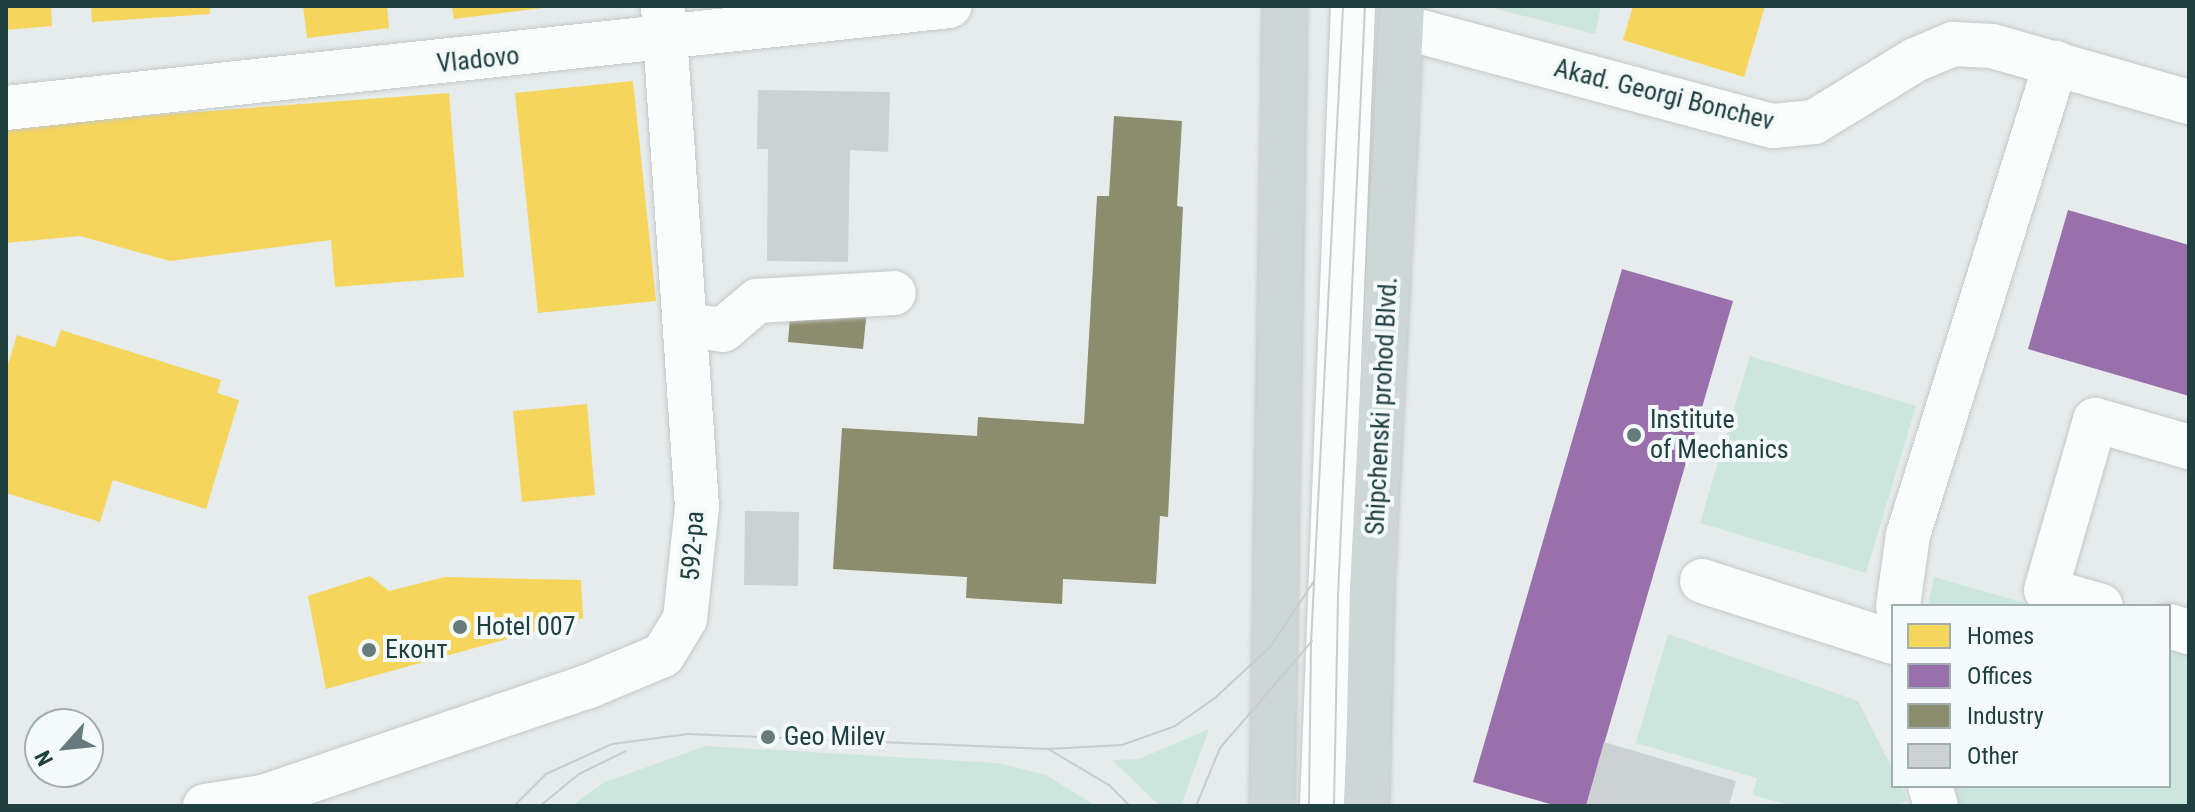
<!DOCTYPE html>
<meta charset="utf-8">
<style>
body{margin:0}
#map{position:relative;width:2195px;height:812px;overflow:hidden;background:#e6ebeb;font-family:"Roboto Condensed",sans-serif}
div>[style]{position:absolute}
.green>*{inset:0;background:#cde6dd}
.homes>*{inset:0;background:#f6d55c}
.offices>*{inset:0;background:#9970ab}
.industry>*{inset:0;background:#8c8c6e}
.building>*{inset:0;background:#ccd2d1}
.roads{filter:drop-shadow(0 0 2px #c3c8c8) drop-shadow(0 0 2px #c3c8c8)}
.minor>*{height:44px;margin:-22px;padding:0 22px;transform-origin:22px;border-radius:22px;background:#fbfcfc}
.major>*{height:44px;margin:-22px;padding:0 22px;transform-origin:22px;border-radius:22px;background:#ced7d7}
.tram>*{height:2px;margin:-1px;padding:0 1px;transform-origin:1px;border-radius:1px;background:#c7cccc}
.dots>*{width:22px;height:22px;translate:-50% -50%;box-sizing:border-box;border:4px solid #f4faf9;border-radius:50%}
span{translate:-50% -50%;white-space:nowrap;text-align:center;line-height:1.15;-webkit-text-stroke:8px #f4faf9;paint-order:stroke}
.street-label{font-size:26px;color:#203f41}
.poi-label{font-size:26px;color:#203f41}
.left{translate:0 -50%;text-align:left}
.frame{position:absolute;inset:0;border:8px solid #203f41;pointer-events:none}
.legend{position:absolute;left:1891px;top:604px;width:280px;height:184px;box-sizing:border-box;background:#f4faf9;border:2px solid #9fafaf;margin:0;padding:10px 14px;list-style:none;font-size:24px;color:#203f41}
.legend li{display:flex;align-items:center;gap:16px;height:40px}
.legend b{width:40px;border:2px solid #9fafaf}
.north{position:absolute;left:24px;top:708px;width:80px;height:80px;box-sizing:border-box;background:#f4faf9;border:2px solid #9fafaf;border-radius:50%;rotate:243deg;font-size:22px;font-weight:700;line-height:32px;text-align:center;color:#203f41}
.north::after{content:'';display:block;margin:auto;width:28px;height:36px;background:#657b7c;clip-path:polygon(50% 0,100% 100%,50% 72%,0 100%)}
</style>
<div id="map">
<div class="green">
<i style="clip-path:polygon(1485px 6px,1601px 6px,1595px 34px)"></i>
<i style="clip-path:polygon(1750px 356px,1916px 406px,1866px 573px,1700px 523px)"></i>
<i style="clip-path:polygon(1934px 577px,2036px 606px,1928px 606px)"></i>
<i style="clip-path:polygon(1668px 634px,1858px 701px,1893px 770px,1893px 786px,1901px 786px,1908px 800px,1897px 806px,1793px 806px,1753px 795px,1757px 778px,1636px 743px)"></i>
<i style="clip-path:polygon(2169px 643px,2189px 648px,2189px 806px,1955px 806px,1949px 786px,2169px 786px)"></i>
<i style="clip-path:polygon(1209px 729px,1181px 806px,1160px 806px,1112px 760px,1139px 759px)"></i>
<i style="clip-path:polygon(706px 746px,997px 763px,1046px 775px,1096px 806px,571px 806px,605px 782px)"></i>
</div>
<div class="homes">
<i style="clip-path:polygon(6px 6px,51px 6px,52px 26px,6px 30px)"></i>
<i style="clip-path:polygon(91px 6px,210px 6px,210px 14px,92px 22px)"></i>
<i style="clip-path:polygon(303px 6px,387px 6px,389px 28px,307px 38px)"></i>
<i style="clip-path:polygon(452px 6px,543px 6px,543px 8px,454px 19px)"></i>
<i style="clip-path:polygon(1633px 6px,1765px 6px,1744px 77px,1623px 40px)"></i>
<i style="clip-path:polygon(633px 81px,656px 301px,538px 313px,515px 93px)"></i>
<i style="clip-path:polygon(449px 93px,464px 277px,335px 287px,331px 240px,170px 261px,80px 236px,6px 243px,6px 126px)"></i>
<i style="clip-path:polygon(61px 330px,221px 380px,217px 393px,239px 400px,206px 509px,113px 480px,100px 522px,6px 493px,6px 371px,17px 335px,55px 347px)"></i>
<i style="clip-path:polygon(587px 404px,595px 495px,522px 502px,513px 411px)"></i>
<i style="clip-path:polygon(370px 576px,389px 591px,445px 577px,581px 580px,583px 618px,326px 689px,308px 596px)"></i>
</div>
<div class="offices">
<i style="clip-path:polygon(2068px 210px,2189px 245px,2189px 396px,2028px 349px)"></i>
<i style="clip-path:polygon(1622px 269px,1733px 301px,1586px 806px,1557px 806px,1473px 782px)"></i>
</div>
<div class="industry">
<i style="clip-path:polygon(1114px 116px,1182px 121px,1177px 206px,1183px 207px,1168px 517px,1160px 516px,1156px 584px,1063px 579px,1062px 604px,966px 598px,967px 577px,833px 569px,842px 428px,977px 436px,978px 417px,1084px 424px,1097px 196px,1109px 196px)"></i>
<i style="clip-path:polygon(791px 303px,867px 309px,863px 349px,788px 342px)"></i>
</div>
<div class="building">
<i style="clip-path:polygon(758px 90px,890px 92px,888px 152px,850px 150px,848px 262px,767px 261px,768px 149px,757px 149px)"></i>
<i style="clip-path:polygon(745px 511px,799px 512px,798px 586px,744px 585px)"></i>
<i style="clip-path:polygon(1604px 742px,1736px 781px,1729px 806px,1586px 806px)"></i>
</div>
<div class="roads">
<div class="minor">
<i style="left:1403px;top:27px;width:383px;rotate:15deg"></i>
<i style="left:1773px;top:126px;width:41px;rotate:-5.6deg"></i>
<i style="left:1814px;top:122px;width:119px;rotate:-31.5deg"></i>
<i style="left:1915px;top:60px;width:41px;rotate:-22.8deg"></i>
<i style="left:1953px;top:44px;width:39px;rotate:3deg"></i>
<i style="left:1992px;top:46px;width:205px;rotate:15.9deg"></i>
<i style="left:6px;top:108px;width:949px;rotate:-6.17deg"></i>
<i style="left:685px;top:325px;width:38px;rotate:7deg"></i>
<i style="left:723px;top:330px;width:45px;rotate:-40.5deg"></i>
<i style="left:757px;top:301px;width:137px;rotate:-3.3deg"></i>
<i style="left:1702px;top:581px;width:201px;rotate:17.7deg"></i>
<i style="left:1898px;top:606px;width:72px;rotate:-82deg"></i>
<i style="left:1908px;top:535px;width:495px;rotate:-72.6deg"></i>
<i style="left:2101px;top:606px;width:57px;rotate:-163.8deg"></i>
<i style="left:2046px;top:590px;width:177px;rotate:-73.9deg"></i>
<i style="left:2095px;top:420px;width:98px;rotate:16deg"></i>
<i style="left:2169px;top:626px;width:21px;rotate:17deg"></i>
<i style="left:1930px;top:786px;width:21px;rotate:73deg"></i>
<i style="left:263px;top:797px;width:342px;rotate:-18.8deg"></i>
<i style="left:587px;top:687px;width:82px;rotate:-22.8deg"></i>
<i style="left:663px;top:655px;width:42px;rotate:-58.6deg"></i>
<i style="left:685px;top:619px;width:113px;rotate:-83.9deg"></i>
<i style="left:697px;top:507px;width:502px;rotate:-93.88deg"></i>
<i style="left:205px;top:806px;width:59px;rotate:-8.8deg"></i>
<i style="left:263px;top:797px;width:25px;rotate:21deg"></i>
<i style="left:1322px;top:806px;width:801px;rotate:-87.78deg"></i>
</div>
<div class="major">
<i style="left:1272px;top:806px;width:800px;rotate:-89.07deg"></i>
<i style="left:1367px;top:806px;width:218px;rotate:-88.7deg"></i>
<i style="left:1372px;top:588px;width:583px;rotate:-87.05deg"></i>
</div>
</div>
<div class="tram">
<i style="left:1048px;top:749px;width:71px;rotate:30.5deg"></i>
<i style="left:1109px;top:785px;width:30px;rotate:45deg"></i>
<i style="left:514px;top:806px;width:45px;rotate:-45deg"></i>
<i style="left:546px;top:774px;width:72px;rotate:-24.4deg"></i>
<i style="left:612px;top:744px;width:77px;rotate:-7.5deg"></i>
<i style="left:688px;top:734px;width:360px;rotate:2.4deg"></i>
<i style="left:1048px;top:749px;width:74px;rotate:-3.1deg"></i>
<i style="left:1122px;top:745px;width:56px;rotate:-19.7deg"></i>
<i style="left:1175px;top:726px;width:49px;rotate:-35deg"></i>
<i style="left:1215px;top:698px;width:76px;rotate:-42.9deg"></i>
<i style="left:1271px;top:646px;width:78px;rotate:-56.5deg"></i>
<i style="left:540px;top:806px;width:50px;rotate:-39.4deg"></i>
<i style="left:579px;top:774px;width:52px;rotate:-26.1deg"></i>
<i style="left:1196px;top:806px;width:63px;rotate:-67.5deg"></i>
<i style="left:1220px;top:748px;width:141px;rotate:-49.3deg"></i>
<i style="left:1309px;top:806px;width:163px;rotate:-89.3deg"></i>
<i style="left:1311px;top:643px;width:638px;rotate:-87.12deg"></i>
<i style="left:1334px;top:806px;width:211px;rotate:-88.9deg"></i>
<i style="left:1338px;top:595px;width:590px;rotate:-87.38deg"></i>
</div>
<div class="dots">
<i style="left:1634px;top:435px;background:#657b7c"></i>
<i style="left:460px;top:627px;background:#657b7c"></i>
<i style="left:369px;top:650px;background:#657b7c"></i>
<i style="left:768px;top:737px;background:#657b7c"></i>
</div>
<div class="street-label">
<span style="left:478px;top:60px;rotate:-6deg">Vladovo</span>
<span style="left:1664px;top:95px;rotate:14deg">Akad. Georgi Bonchev</span>
<span style="left:1382px;top:406px;rotate:-87deg">Shipchenski prohod Blvd.</span>
<span style="left:693px;top:546px;rotate:-86deg">592-ра</span>
</div>
<div class="poi-label">
<span class="left" style="left:1650px;top:435px">Institute<br>of Mechanics</span>
<span class="left" style="left:476px;top:627px">Hotel 007</span>
<span class="left" style="left:385px;top:650px">Еконт</span>
<span class="left" style="left:784px;top:737px">Geo Milev</span>
</div>
<div class="frame"></div>
<ul class="legend">
<li><b style="height:22px;background:#f6d55c"></b>Homes</li>
<li><b style="height:22px;background:#9970ab"></b>Offices</li>
<li><b style="height:22px;background:#8c8c6e"></b>Industry</li>
<li><b style="height:22px;background:#ccd2d1"></b>Other</li>
</ul>
<div class="north">N</div>
</div>
